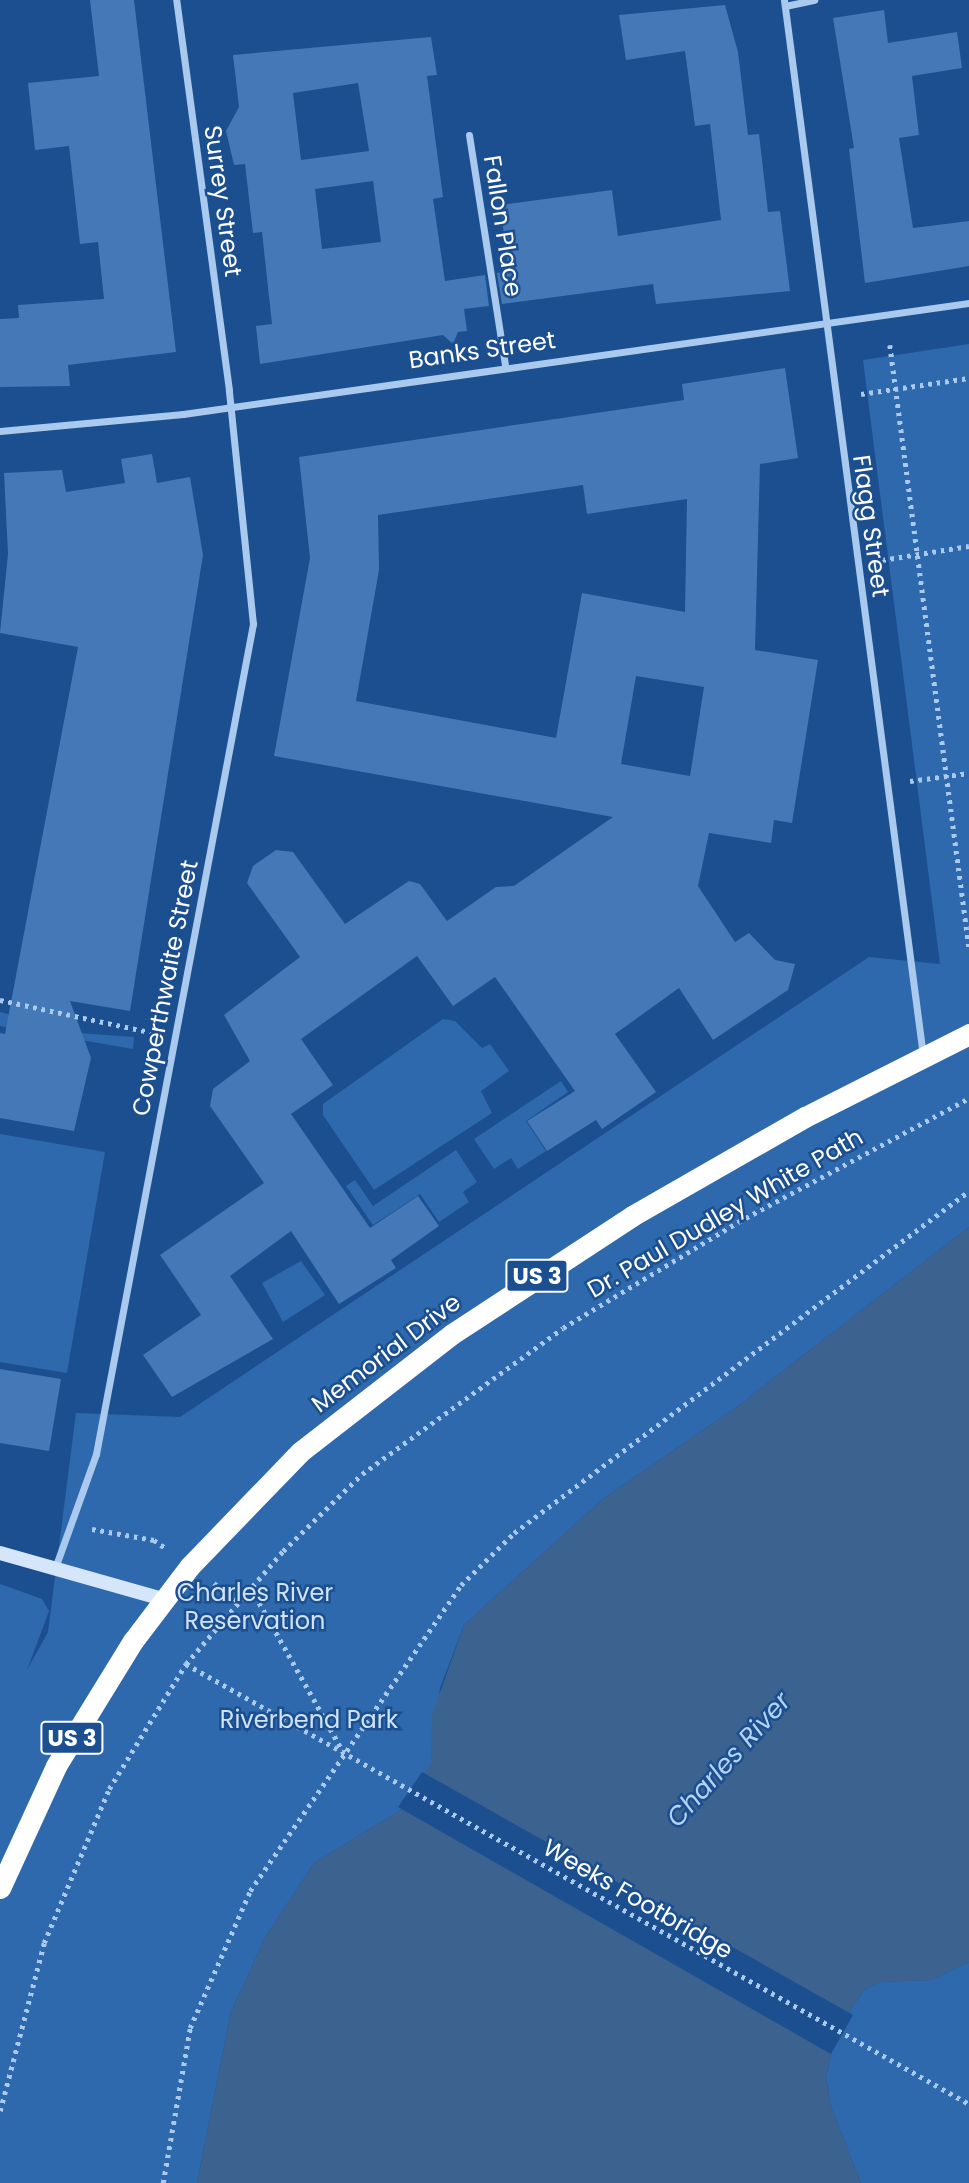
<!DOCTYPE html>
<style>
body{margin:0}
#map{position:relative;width:969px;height:2183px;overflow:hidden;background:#1b4f8f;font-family:Poppins,sans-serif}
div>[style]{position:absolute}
.green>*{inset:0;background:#2e69ad}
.water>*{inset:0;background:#3c6290}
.pier>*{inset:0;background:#1b4f8f}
.building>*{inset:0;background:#4478b7}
.path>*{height:4.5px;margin-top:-2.25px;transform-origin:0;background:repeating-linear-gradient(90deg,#a9c9ee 0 3.5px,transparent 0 8.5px)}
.street>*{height:7px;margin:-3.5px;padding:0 3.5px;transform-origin:3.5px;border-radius:3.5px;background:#a9c9ee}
.secondary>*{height:14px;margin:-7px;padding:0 7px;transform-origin:7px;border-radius:7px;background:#d6e6fa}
.highway>*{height:21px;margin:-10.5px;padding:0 10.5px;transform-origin:10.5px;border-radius:10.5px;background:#fff}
span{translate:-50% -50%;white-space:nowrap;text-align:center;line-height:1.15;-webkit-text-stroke:5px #1b4f8f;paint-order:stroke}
.shield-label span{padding:2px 5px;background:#1b4f8f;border:2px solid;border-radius:5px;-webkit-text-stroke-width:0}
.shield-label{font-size:23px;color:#fff;font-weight:700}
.street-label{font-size:24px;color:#fff}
.park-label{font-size:24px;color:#cfe3fa}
.water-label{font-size:26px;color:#b5d3f5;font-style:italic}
</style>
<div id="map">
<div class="green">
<i style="clip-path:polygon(969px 344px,969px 1227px,734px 1409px,604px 1498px,464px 1625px,440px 1688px,432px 1763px,401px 1810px,314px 1863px,266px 1936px,231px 2012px,197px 2183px,0 2183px,0 1584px,42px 1599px,49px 1611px,27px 1670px,48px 1632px,76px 1413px,180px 1417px,869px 957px,940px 964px,863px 360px)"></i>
<i style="clip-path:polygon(0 1012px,79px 1033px,134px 1037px,133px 1049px,0 1026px)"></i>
<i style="clip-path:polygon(443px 1019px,455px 1021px,482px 1048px,490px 1044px,509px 1071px,481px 1091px,492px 1113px,374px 1190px,323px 1115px,323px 1104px)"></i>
<i style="clip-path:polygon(561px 1081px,568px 1092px,526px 1121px,546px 1151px,518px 1169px,511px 1158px,494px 1169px,474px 1139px)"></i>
<i style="clip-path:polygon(0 1134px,105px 1152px,67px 1373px,0 1362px)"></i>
<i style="clip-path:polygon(456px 1150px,477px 1182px,463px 1192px,469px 1202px,439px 1222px,420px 1194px,373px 1225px,346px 1186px,355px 1180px,373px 1206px)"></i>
<i style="clip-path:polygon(301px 1261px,325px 1295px,283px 1322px,262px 1283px)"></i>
<i style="clip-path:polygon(969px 1962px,969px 2183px,861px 2183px,831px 2107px,826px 2077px,836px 2031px,864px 1990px,880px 1982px,931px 1980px)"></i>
</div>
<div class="water">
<i style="clip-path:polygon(969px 1227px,969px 1962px,931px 1980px,880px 1982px,864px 1990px,836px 2031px,826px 2077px,831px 2107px,861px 2183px,197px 2183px,231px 2012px,266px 1936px,314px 1863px,401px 1810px,431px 1764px,432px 1715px,464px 1625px,604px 1498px,734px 1409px)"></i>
</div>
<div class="pier">
<i style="clip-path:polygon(422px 1772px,853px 2015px,831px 2054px,398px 1807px)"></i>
</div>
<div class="building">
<i style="clip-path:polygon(90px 0,134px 0,176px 352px,68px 365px,70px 386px,0 387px,0 319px,19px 318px,18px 305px,104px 299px,98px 242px,80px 244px,69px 146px,35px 150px,28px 83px,99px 76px)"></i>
<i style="clip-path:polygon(725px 5px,738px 52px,748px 135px,759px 134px,768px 212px,780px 211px,790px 291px,656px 304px,653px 284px,502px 304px,497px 273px,509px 271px,500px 205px,612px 190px,618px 236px,721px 220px,710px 124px,695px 126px,685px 51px,626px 60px,619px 15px)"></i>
<i style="clip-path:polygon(884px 10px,888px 43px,957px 32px,962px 68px,912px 76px,919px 135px,899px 138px,913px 228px,969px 221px,969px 266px,865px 283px,849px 149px,854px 148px,833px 18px)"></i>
<i style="clip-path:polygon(evenodd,431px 37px,437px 75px,427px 76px,443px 197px,433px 199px,445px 281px,485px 275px,489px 306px,464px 309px,467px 331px,458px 332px,453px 344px,443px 335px,260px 364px,256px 326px,272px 324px,262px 232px,253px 233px,245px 164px,234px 165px,226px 131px,239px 107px,233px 55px,431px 37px,358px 83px,369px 151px,301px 160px,293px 93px,358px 83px,431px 37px,373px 181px,381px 242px,322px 249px,315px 189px,373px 181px)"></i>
<i style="clip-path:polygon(evenodd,785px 368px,798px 458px,760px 464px,755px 650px,818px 660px,792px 823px,774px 820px,771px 843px,709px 833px,698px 886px,735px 942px,749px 933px,775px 960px,795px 964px,788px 990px,713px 1040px,679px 988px,615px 1034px,656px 1092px,602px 1129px,596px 1120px,547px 1151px,527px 1121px,575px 1091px,495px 977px,453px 1006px,417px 956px,301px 1039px,333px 1085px,291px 1114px,370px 1228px,418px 1196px,439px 1226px,391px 1260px,396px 1268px,339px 1304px,291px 1231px,230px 1276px,273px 1339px,172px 1397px,143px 1355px,201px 1315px,160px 1255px,264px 1183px,210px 1106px,213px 1089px,250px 1061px,224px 1015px,300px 957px,247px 883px,253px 866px,276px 850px,293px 852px,345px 924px,409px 881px,420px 884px,447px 921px,496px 887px,514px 886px,613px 817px,274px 756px,310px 558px,299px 457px,684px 400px,682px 384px,785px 368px,583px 485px,587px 514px,687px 499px,685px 612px,582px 593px,556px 738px,356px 701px,379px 570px,378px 515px,583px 485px,785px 368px,636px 676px,704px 687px,690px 776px,621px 764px,636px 676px)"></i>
<i style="clip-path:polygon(152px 454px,157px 483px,190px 477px,203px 555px,130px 1011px,70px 1001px,91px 1058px,74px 1131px,0 1118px,0 1033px,5px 1034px,78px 647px,0 633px,8px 554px,4px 473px,62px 470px,66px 492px,125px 483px,121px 459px)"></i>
<i style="clip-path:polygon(0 1369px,61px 1379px,49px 1451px,0 1443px)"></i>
</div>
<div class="path">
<i style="left:890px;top:345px;width:607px;rotate:82.52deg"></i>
<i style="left:861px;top:394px;width:109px;rotate:-8.4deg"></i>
<i style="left:882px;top:560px;width:88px;rotate:-9.1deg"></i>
<i style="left:910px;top:781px;width:60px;rotate:-7.7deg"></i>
<i style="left:0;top:1000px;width:157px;rotate:12.1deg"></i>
<i style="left:92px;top:1529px;width:63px;rotate:10.1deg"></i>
<i style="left:154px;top:1540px;width:16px;rotate:35deg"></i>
<i style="left:214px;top:1583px;width:30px;rotate:37deg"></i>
<i style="left:251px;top:1588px;width:189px;rotate:60.6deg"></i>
<i style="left:186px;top:1664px;width:898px;rotate:29.33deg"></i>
<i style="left:0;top:2111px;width:174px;rotate:-75.3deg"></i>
<i style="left:44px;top:1943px;width:167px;rotate:-67.1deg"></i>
<i style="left:109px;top:1789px;width:147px;rotate:-58.4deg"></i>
<i style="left:186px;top:1664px;width:149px;rotate:-49.4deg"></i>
<i style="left:283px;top:1551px;width:110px;rotate:-44.3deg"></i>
<i style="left:362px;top:1474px;width:248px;rotate:-36deg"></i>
<i style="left:563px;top:1328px;width:205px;rotate:-31.2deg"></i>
<i style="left:738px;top:1222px;width:262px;rotate:-28.2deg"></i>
<i style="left:163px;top:2183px;width:157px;rotate:-80.1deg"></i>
<i style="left:190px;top:2028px;width:150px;rotate:-66.3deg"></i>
<i style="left:250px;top:1891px;width:372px;rotate:-55.4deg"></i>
<i style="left:461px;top:1585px;width:74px;rotate:-44.5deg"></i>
<i style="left:514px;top:1533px;width:569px;rotate:-36.93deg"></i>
</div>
<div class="street">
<i style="left:784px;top:0;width:1065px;rotate:82.5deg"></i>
<i style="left:785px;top:6px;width:30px;rotate:-12deg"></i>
<i style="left:469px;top:135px;width:233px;rotate:81.1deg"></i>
<i style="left:0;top:431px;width:184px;rotate:-5.3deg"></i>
<i style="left:183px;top:414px;width:794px;rotate:-8.04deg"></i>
<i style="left:55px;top:1568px;width:121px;rotate:-70.2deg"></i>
<i style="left:96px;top:1454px;width:845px;rotate:-79.29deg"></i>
<i style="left:253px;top:624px;width:235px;rotate:-95.9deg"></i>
<i style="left:229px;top:390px;width:394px;rotate:-97.7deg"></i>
</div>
<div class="secondary">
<i style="left:0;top:1553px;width:169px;rotate:15.8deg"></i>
</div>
<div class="highway">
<i style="left:0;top:1888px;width:134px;rotate:-65.3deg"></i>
<i style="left:56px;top:1766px;width:147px;rotate:-58.4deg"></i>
<i style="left:133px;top:1641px;width:94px;rotate:-52.8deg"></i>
<i style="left:190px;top:1566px;width:158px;rotate:-46deg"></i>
<i style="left:300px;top:1452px;width:192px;rotate:-37.8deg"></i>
<i style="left:452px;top:1334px;width:215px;rotate:-33.2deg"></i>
<i style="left:632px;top:1216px;width:199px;rotate:-29.8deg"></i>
<i style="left:805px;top:1117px;width:184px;rotate:-26.8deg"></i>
</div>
<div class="shield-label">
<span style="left:537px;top:1276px">US 3</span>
<span style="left:72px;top:1738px">US 3</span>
</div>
<div class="street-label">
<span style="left:223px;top:201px;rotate:82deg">Surrey Street</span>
<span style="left:503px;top:226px;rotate:81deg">Fallon Place</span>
<span style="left:482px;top:350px;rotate:-8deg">Banks Street</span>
<span style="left:871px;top:526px;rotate:82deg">Flagg Street</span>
<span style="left:165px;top:988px;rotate:-79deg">Cowperthwaite Street</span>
<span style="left:725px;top:1213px;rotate:-30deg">Dr. Paul Dudley White Path</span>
<span style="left:386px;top:1353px;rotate:-37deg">Memorial Drive</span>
<span style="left:638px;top:1899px;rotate:30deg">Weeks Footbridge</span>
</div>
<div class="park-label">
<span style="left:255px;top:1607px">Charles River<br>Reservation</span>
<span style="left:309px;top:1720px">Riverbend Park</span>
</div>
<div class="water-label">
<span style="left:729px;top:1760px;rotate:-48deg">Charles River</span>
</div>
</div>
